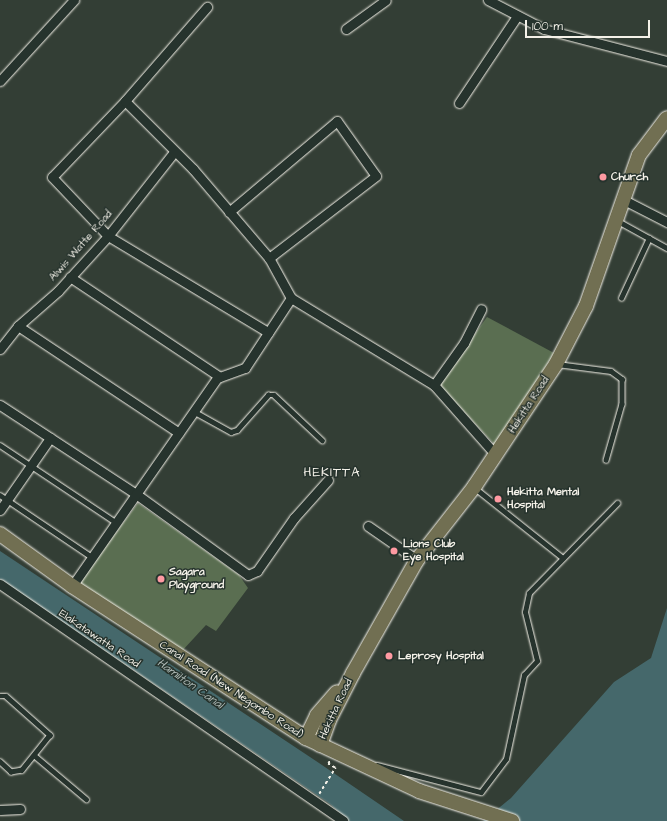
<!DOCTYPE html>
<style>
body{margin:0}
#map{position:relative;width:667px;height:821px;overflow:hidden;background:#333e35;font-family:"Architects Daughter",sans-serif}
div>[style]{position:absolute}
.green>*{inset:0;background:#5a6e51}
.water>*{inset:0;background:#45686b}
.path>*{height:1.5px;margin-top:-0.75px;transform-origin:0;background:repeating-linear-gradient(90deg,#f4f1e8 0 3px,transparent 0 6px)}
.roads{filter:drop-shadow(0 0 1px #f4f1e8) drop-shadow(0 0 1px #f4f1e8)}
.service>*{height:4.5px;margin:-2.25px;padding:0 2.25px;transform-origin:2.25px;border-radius:2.25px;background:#26332d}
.minor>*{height:9px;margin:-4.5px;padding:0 4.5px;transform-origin:4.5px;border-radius:4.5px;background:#26332d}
.primary>*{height:14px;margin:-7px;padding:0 7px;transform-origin:7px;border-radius:7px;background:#716f52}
.dots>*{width:11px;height:11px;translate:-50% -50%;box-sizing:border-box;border:2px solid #26332d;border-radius:50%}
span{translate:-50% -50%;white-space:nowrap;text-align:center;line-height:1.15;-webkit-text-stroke:3px #26332d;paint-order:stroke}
.poi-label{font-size:11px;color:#f4f1e8;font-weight:700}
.left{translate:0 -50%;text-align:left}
.street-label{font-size:11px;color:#f4f1e8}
.water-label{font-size:12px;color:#aebab6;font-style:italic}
.quarter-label{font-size:13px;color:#f4f1e8;letter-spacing:1px}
.scale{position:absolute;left:525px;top:20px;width:125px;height:18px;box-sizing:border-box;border:2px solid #f4f1e8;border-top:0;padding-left:5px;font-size:12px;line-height:14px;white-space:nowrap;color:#f4f1e8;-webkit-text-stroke:3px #26332d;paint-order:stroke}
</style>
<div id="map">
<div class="green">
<i style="clip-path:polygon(487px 317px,554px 353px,496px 446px,442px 388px,440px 382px)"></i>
<i style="clip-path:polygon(138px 503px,239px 575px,248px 588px,216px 631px,206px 625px,182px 651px,78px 583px)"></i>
</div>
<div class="water">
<i style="clip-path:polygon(0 551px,319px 763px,404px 821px,349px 821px,330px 804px,0 579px)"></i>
<i style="clip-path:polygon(667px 608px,667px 821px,483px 821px,511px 798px,614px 682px,651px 658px)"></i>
</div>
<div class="path">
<i style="left:319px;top:794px;width:31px;rotate:-58deg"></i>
<i style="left:335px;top:768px;width:8px;rotate:-150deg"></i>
<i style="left:328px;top:764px;width:4px;rotate:-63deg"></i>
</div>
<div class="roads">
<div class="service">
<i style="left:618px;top:221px;width:56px;rotate:28.9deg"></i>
<i style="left:621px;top:298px;width:66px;rotate:-65deg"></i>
<i style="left:557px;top:364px;width:54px;rotate:7.4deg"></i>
<i style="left:611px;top:371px;width:14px;rotate:36deg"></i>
<i style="left:622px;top:379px;width:25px;rotate:90deg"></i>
<i style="left:622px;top:404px;width:58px;rotate:105.9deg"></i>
<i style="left:195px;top:412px;width:41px;rotate:29.1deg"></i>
<i style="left:231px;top:432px;width:6px;rotate:-18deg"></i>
<i style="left:237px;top:430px;width:47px;rotate:-48.5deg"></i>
<i style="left:268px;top:395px;width:6px"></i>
<i style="left:274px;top:395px;width:66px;rotate:43.2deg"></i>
<i style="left:0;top:445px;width:141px;rotate:33.7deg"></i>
<i style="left:475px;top:488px;width:112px;rotate:38.5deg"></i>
<i style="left:0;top:495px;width:111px;rotate:34deg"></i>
<i style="left:0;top:696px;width:6px"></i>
<i style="left:6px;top:696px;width:59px;rotate:41.6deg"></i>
<i style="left:50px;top:735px;width:45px;rotate:128.7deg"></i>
<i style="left:22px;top:770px;width:11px;rotate:170deg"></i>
<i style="left:11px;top:772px;width:15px;rotate:-138deg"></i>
<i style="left:35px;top:756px;width:67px;rotate:40.1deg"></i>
<i style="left:377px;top:765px;width:107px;rotate:14.6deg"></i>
<i style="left:481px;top:792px;width:41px;rotate:-52.9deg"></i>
<i style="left:506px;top:759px;width:86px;rotate:-77.9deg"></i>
<i style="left:524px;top:675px;width:19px;rotate:-47deg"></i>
<i style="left:537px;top:661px;width:50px;rotate:-103.8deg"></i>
<i style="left:525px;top:612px;width:19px;rotate:-78deg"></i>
<i style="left:529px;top:593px;width:126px;rotate:-45.6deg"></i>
</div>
<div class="minor">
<i style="left:488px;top:0;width:63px;rotate:27.4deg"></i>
<i style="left:544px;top:29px;width:127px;rotate:14.6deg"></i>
<i style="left:346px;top:29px;width:49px;rotate:-35.9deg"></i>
<i style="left:0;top:81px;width:110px;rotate:-47.6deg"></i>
<i style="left:125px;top:101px;width:105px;rotate:133.8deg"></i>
<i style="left:52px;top:177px;width:81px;rotate:46.5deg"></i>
<i style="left:108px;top:236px;width:187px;rotate:31deg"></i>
<i style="left:459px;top:103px;width:105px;rotate:-56.3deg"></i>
<i style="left:622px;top:199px;width:51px;rotate:27.1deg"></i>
<i style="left:229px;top:212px;width:141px;rotate:-40.1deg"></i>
<i style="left:337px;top:121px;width:67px;rotate:54.7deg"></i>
<i style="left:376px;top:176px;width:135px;rotate:142.5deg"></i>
<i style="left:70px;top:277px;width:180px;rotate:33.7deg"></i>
<i style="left:291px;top:298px;width:167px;rotate:31.3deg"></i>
<i style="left:434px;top:385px;width:94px;rotate:48.5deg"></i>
<i style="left:18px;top:326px;width:193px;rotate:33.6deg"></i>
<i style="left:0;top:349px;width:29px;rotate:-52deg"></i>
<i style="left:18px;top:326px;width:53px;rotate:-41.2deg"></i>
<i style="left:58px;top:291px;width:74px;rotate:-47.7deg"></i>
<i style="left:108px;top:236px;width:107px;rotate:-51.8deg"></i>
<i style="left:434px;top:385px;width:52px;rotate:-54.5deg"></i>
<i style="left:464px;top:343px;width:38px;rotate:-63deg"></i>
<i style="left:0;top:405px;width:163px;rotate:33.2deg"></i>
<i style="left:136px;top:494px;width:138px;rotate:35.9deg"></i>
<i style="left:248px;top:575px;width:10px;rotate:-24deg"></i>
<i style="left:257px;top:571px;width:65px;rotate:-55.1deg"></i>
<i style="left:294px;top:518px;width:51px;rotate:-48.2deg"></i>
<i style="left:0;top:510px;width:88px;rotate:-55.2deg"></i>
<i style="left:368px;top:526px;width:60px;rotate:34.8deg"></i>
<i style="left:0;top:584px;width:417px;rotate:34.6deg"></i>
<i style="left:72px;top:586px;width:254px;rotate:-55.1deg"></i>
<i style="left:217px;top:378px;width:30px;rotate:-20deg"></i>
<i style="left:245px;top:368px;width:84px;rotate:-56.7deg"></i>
<i style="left:291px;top:298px;width:46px;rotate:-118.8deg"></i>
<i style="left:269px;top:258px;width:117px;rotate:-130.5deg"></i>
<i style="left:193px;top:169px;width:96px;rotate:-135deg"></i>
<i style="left:125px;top:101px;width:125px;rotate:-48.9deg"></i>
<i style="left:0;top:810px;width:20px;rotate:-3deg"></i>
</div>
<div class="primary">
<i style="left:0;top:534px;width:89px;rotate:35.8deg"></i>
<i style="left:72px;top:586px;width:279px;rotate:33deg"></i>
<i style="left:306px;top:738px;width:125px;rotate:25.1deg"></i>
<i style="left:419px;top:791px;width:98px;rotate:17.9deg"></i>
<i style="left:306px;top:738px;width:25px;rotate:-64deg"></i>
<i style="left:317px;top:715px;width:30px;rotate:-49deg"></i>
<i style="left:320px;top:745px;width:27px;rotate:-70deg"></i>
<i style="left:329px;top:720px;width:53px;rotate:-62.9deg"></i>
<i style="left:353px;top:673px;width:130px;rotate:-60.5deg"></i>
<i style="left:417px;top:560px;width:93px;rotate:-52deg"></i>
<i style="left:474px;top:487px;width:148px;rotate:-56.3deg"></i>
<i style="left:556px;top:364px;width:65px;rotate:-62.7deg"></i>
<i style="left:586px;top:306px;width:160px;rotate:-70.7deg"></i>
<i style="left:639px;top:155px;width:46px;rotate:-52.9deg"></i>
</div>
</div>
<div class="dots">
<i style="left:603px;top:177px;background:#ff9aa2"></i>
<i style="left:498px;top:499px;background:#ff9aa2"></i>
<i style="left:394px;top:551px;background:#ff9aa2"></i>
<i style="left:161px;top:579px;background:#ff9aa2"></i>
<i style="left:389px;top:656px;background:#ff9aa2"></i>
</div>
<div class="poi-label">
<span class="left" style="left:611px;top:177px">Church</span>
<span class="left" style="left:507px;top:499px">Hekitta Mental<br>Hospital</span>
<span class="left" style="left:403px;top:551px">Lions Club<br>Eye Hospital</span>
<span class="left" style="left:169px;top:579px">Sagara<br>Playground</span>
<span class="left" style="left:398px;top:656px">Leprosy Hospital</span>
</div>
<div class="street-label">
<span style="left:81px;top:246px;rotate:-49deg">Alwis Watte Road</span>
<span style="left:529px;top:405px;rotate:-57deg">Hekitta Road</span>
<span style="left:99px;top:639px;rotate:34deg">Elakatawatta Road</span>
<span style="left:231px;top:690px;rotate:33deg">Canal Road (New Negombo Road)</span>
<span style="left:336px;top:709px;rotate:-65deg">Hekitta Road</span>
</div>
<div class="water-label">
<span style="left:190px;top:684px;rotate:35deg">Hamilton Canal</span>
</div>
<div class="quarter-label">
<span style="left:332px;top:472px">HEKITTA</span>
</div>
<div class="scale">100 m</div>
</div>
